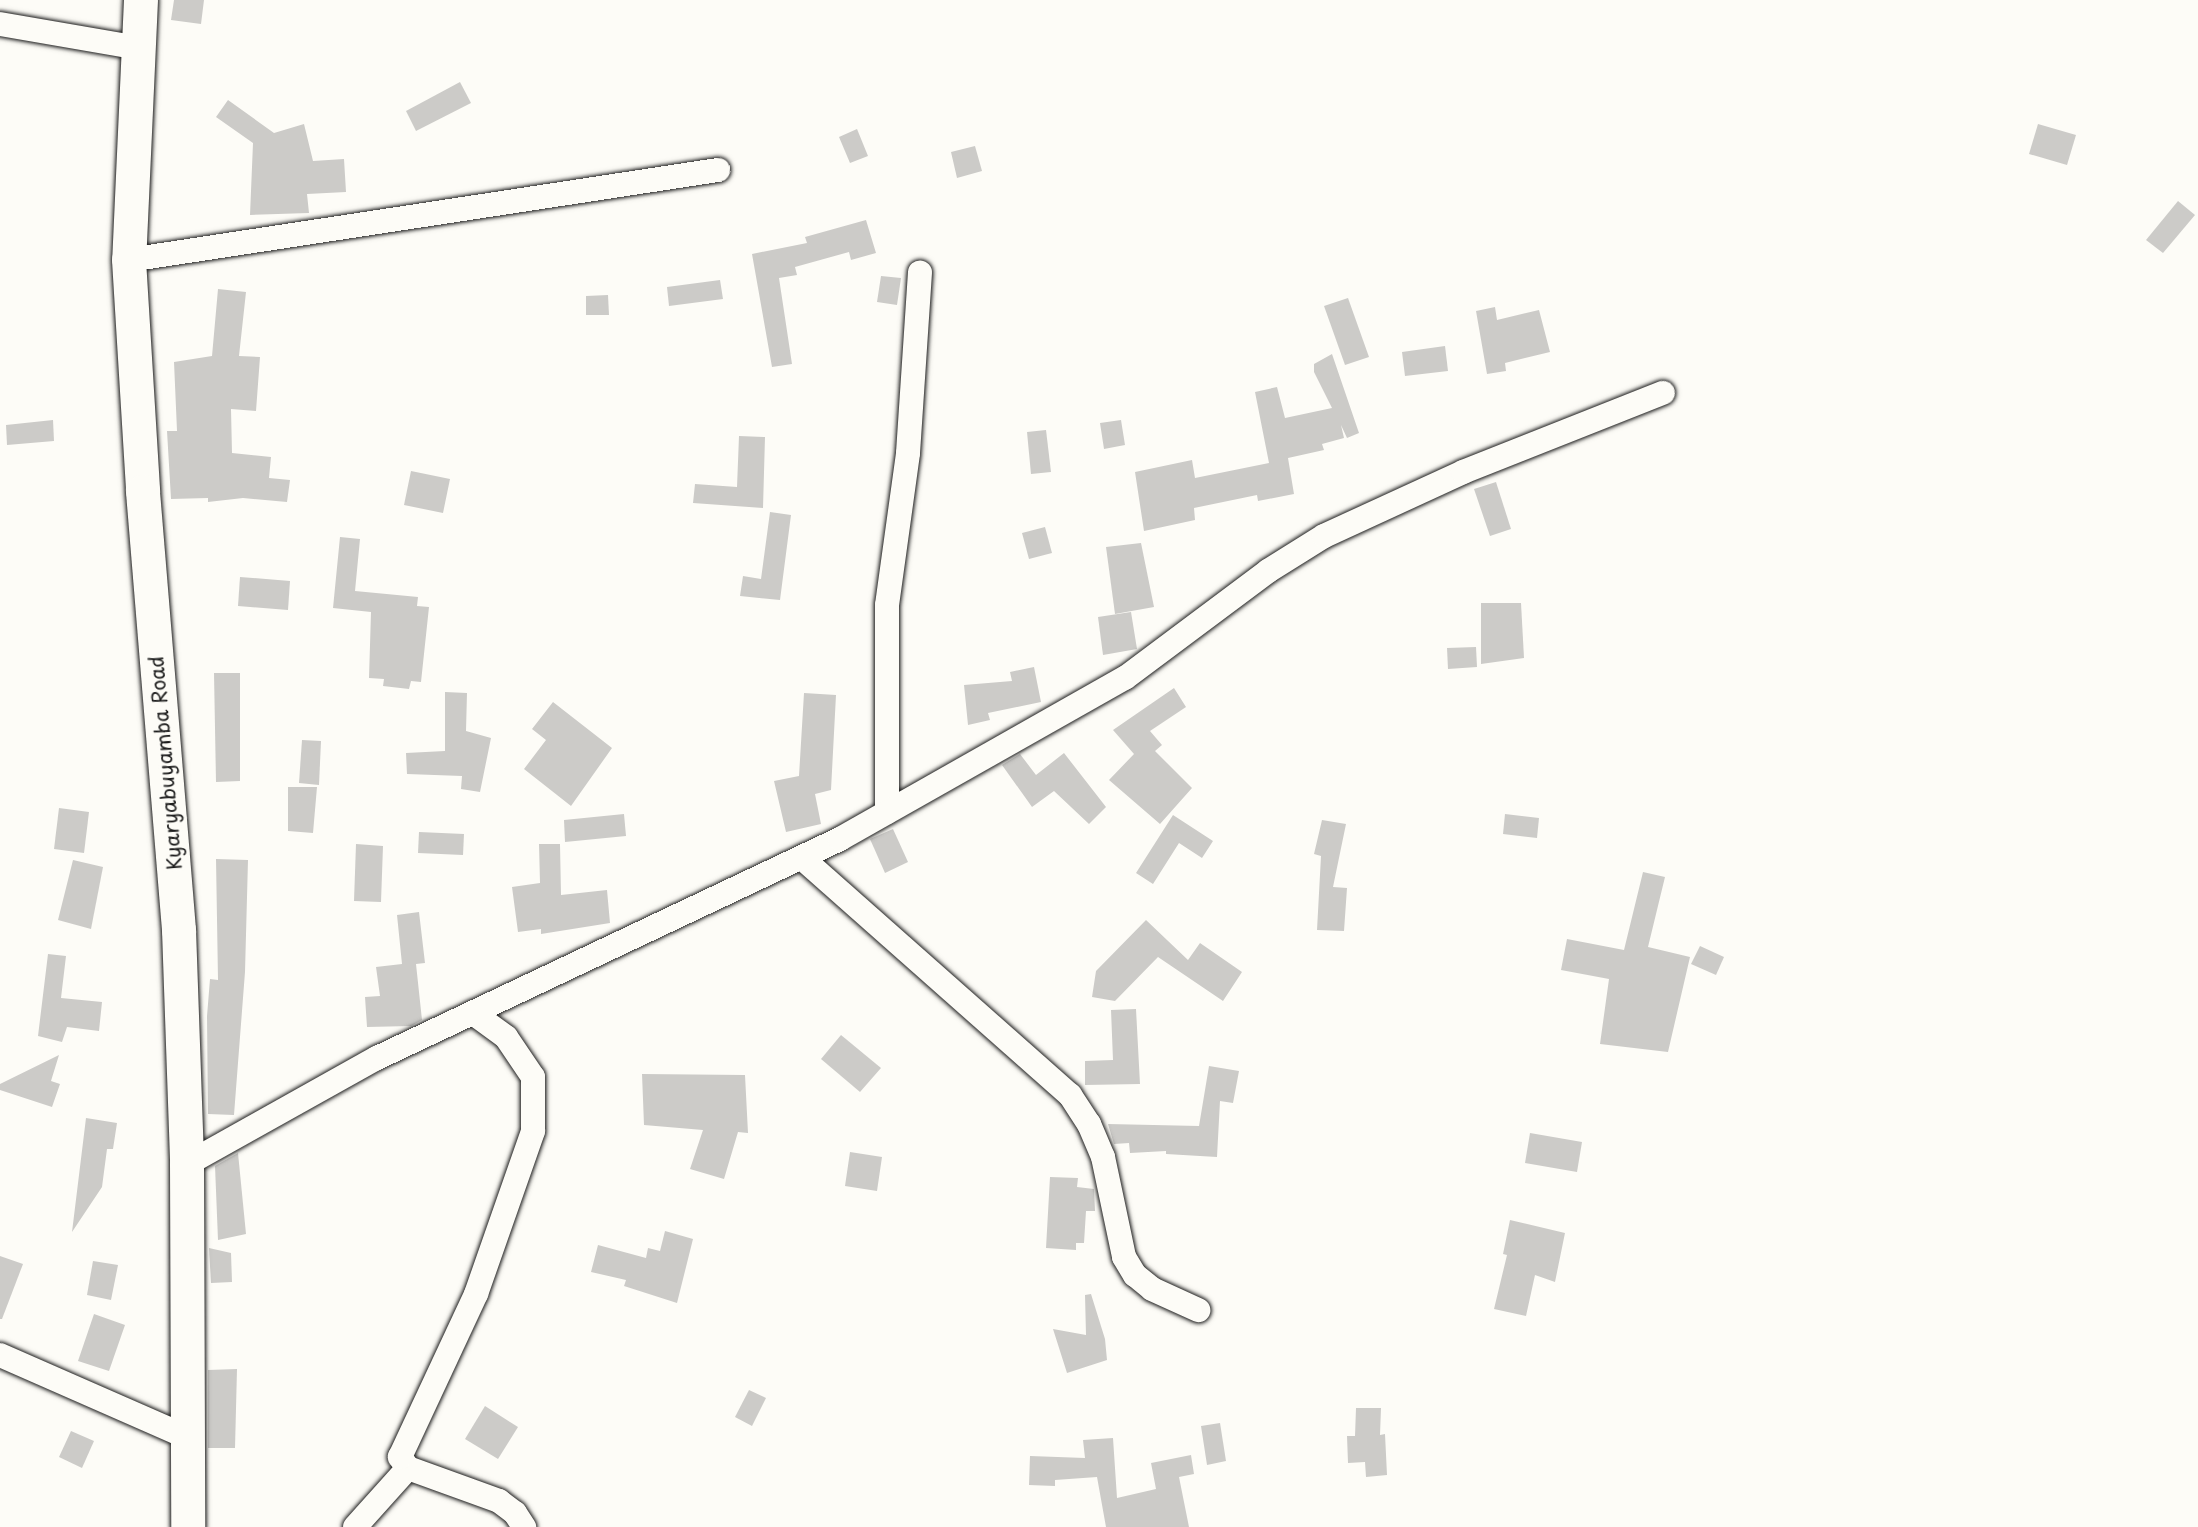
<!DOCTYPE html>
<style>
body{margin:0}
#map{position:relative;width:2198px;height:1527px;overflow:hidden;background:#fdfcf7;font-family:"Playpen Sans",sans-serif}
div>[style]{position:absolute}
.building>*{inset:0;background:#cccbc8}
.roads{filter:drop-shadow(0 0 2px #1c1c1c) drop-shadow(0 0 2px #1c1c1c)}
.street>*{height:24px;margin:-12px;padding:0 12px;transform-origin:12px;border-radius:12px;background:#fdfcf7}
.secondary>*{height:34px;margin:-17px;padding:0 17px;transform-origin:17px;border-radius:17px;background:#fdfcf7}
span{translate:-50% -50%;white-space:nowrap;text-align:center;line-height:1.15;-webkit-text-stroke:6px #fdfcf7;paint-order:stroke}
.street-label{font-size:20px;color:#1c1c1c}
</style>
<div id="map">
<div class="building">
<i style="clip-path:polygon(174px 0,204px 0,201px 24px,171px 20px)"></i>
<i style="clip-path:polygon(460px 82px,471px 103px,416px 131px,406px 111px)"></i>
<i style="clip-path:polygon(228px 100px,274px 133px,304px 124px,313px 161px,344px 159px,346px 192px,307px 194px,309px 213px,250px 215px,253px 143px,216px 117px)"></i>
<i style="clip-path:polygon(2038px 124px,2076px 135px,2067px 165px,2029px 154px)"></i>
<i style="clip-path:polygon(857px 129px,868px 156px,850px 163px,839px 137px)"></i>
<i style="clip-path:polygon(975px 146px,982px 171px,957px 178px,951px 152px)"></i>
<i style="clip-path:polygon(2178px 201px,2195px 215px,2163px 253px,2146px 240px)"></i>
<i style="clip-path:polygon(866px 220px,876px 253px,851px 260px,849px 252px,795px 267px,797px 275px,779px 278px,792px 364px,772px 367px,752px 254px,807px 243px,805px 237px)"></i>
<i style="clip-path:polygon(881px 276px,901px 278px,897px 305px,877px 302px)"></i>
<i style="clip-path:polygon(720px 280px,723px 299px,669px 306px,667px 287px)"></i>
<i style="clip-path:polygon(218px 289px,246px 292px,239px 356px,260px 357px,256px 411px,231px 409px,232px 453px,271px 457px,269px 478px,290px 480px,287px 502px,243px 498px,208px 502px,208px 498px,171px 499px,167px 431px,177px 431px,174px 362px,212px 356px)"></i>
<i style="clip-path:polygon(608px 295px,609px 315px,586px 315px,586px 296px)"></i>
<i style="clip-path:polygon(1348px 298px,1369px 357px,1345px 365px,1324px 306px)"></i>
<i style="clip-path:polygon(1495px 307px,1497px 320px,1539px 310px,1550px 352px,1505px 363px,1506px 371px,1487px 374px,1476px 311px)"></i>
<i style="clip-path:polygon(1445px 346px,1448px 371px,1405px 376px,1402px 352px)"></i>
<i style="clip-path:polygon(1332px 354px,1359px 433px,1347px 438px,1341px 425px,1344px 438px,1322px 444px,1324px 450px,1288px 458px,1294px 494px,1258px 501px,1257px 495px,1194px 508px,1195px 520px,1144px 531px,1135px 472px,1192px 460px,1195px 478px,1269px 463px,1255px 392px,1277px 387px,1285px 418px,1332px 408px,1314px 372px,1314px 364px)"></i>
<i style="clip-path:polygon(53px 420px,54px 441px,7px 445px,6px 425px)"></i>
<i style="clip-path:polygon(1121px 420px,1125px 445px,1104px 449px,1100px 423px)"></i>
<i style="clip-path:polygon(1046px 430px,1051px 472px,1031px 474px,1027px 432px)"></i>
<i style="clip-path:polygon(739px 436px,765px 437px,763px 508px,693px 503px,695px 484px,737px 487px)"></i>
<i style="clip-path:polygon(411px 471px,450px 479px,443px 513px,404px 505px)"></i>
<i style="clip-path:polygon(1496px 482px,1511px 529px,1490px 536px,1474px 489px)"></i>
<i style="clip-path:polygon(770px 512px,791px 515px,780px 600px,740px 596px,743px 576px,761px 579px)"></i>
<i style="clip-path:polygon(1045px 527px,1052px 553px,1029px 559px,1022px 533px)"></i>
<i style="clip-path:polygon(340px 537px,360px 539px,355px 591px,418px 597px,417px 606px,429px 607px,421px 682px,411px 681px,409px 689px,383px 686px,384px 679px,369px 678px,371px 612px,333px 608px)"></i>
<i style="clip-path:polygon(1141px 543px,1154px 607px,1115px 614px,1106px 547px)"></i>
<i style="clip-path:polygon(240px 577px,290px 581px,288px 610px,238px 606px)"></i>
<i style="clip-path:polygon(1481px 603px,1521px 603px,1524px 658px,1481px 664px)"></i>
<i style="clip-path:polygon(1131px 612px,1137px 649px,1103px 655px,1098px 617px)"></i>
<i style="clip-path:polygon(1476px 647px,1477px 667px,1448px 669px,1447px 648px)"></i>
<i style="clip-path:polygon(1034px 667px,1041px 702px,988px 713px,990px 720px,968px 725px,964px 685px,1012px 681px,1010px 672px)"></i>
<i style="clip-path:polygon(214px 673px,240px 673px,240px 781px,216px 782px)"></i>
<i style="clip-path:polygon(1174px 688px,1186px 707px,1150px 731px,1162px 745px,1155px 751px,1192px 788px,1160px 824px,1109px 780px,1134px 754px,1113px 730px)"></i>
<i style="clip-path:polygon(445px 692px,467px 693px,466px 731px,491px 738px,480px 792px,461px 789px,462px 776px,407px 774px,406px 753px,445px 751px)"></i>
<i style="clip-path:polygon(804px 693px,836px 695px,831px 790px,815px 794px,821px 824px,786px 832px,774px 781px,799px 776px)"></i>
<i style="clip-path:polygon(553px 702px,612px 748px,571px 806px,524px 769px,546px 740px,532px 729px)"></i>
<i style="clip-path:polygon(302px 740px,321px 741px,319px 785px,299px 783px)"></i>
<i style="clip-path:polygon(1064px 753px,1106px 807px,1089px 824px,1054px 791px,1032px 807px,1002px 765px,1020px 754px,1036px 775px)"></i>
<i style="clip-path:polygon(288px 787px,317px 787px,313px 833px,288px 831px)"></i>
<i style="clip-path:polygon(59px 808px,89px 812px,84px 853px,54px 849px)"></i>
<i style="clip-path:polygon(624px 814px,626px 836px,565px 842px,564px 820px)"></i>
<i style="clip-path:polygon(1505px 814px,1539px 818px,1537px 838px,1503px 834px)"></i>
<i style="clip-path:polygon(1173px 815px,1213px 841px,1202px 858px,1179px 843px,1153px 884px,1136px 873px)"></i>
<i style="clip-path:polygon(1322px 820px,1346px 824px,1333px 887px,1347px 888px,1344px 931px,1317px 930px,1321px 856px,1314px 854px)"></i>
<i style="clip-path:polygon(893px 829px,908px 862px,885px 873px,870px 839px)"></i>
<i style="clip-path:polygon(419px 832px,464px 834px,463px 855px,418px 853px)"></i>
<i style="clip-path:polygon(356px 844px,383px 846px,381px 902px,354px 901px)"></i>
<i style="clip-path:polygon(539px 844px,560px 844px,561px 895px,607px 890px,610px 923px,541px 934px,541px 929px,518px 932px,512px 887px,540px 883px)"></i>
<i style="clip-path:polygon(216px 859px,248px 860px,245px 972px,234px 1115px,208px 1114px,207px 1016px,210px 979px,218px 980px)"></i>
<i style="clip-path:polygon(73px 860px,103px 867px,91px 929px,58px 920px)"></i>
<i style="clip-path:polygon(1643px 872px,1665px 877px,1648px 947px,1690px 957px,1668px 1052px,1600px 1044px,1609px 979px,1561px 970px,1567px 939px,1624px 950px)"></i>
<i style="clip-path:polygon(419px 912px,425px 963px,416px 964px,422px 1020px,411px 1026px,367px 1027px,365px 997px,380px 996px,376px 967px,402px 964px,397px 915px)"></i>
<i style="clip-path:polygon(1146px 920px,1188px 960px,1200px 943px,1242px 972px,1223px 1001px,1158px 957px,1115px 1001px,1092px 997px,1096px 971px)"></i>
<i style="clip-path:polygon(1700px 946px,1724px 957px,1716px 975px,1691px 964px)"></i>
<i style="clip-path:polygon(48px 954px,66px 956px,61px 998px,102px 1002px,99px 1031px,67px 1027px,62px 1042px,38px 1036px)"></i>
<i style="clip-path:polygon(1136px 1009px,1140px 1084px,1085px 1085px,1085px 1061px,1113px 1060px,1111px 1010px)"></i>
<i style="clip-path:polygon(841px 1035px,881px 1068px,860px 1092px,821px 1059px)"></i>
<i style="clip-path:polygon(59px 1055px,51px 1081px,60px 1084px,52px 1107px,0 1090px,0 1084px)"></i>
<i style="clip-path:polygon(1209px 1066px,1239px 1071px,1233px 1103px,1220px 1101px,1217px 1157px,1166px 1154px,1166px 1151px,1130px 1153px,1129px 1143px,1114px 1144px,1108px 1124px,1199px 1126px)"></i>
<i style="clip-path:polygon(642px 1074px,745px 1075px,748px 1133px,738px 1132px,724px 1179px,690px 1169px,703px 1130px,644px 1125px)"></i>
<i style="clip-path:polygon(86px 1118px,117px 1123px,113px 1149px,107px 1149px,102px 1187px,72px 1232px)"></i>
<i style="clip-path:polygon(1530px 1133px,1582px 1142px,1577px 1172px,1525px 1163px)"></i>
<i style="clip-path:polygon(850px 1152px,882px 1157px,877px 1191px,845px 1186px)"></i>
<i style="clip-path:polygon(238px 1153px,246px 1234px,218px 1240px,215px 1166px)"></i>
<i style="clip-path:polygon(1050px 1177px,1078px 1178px,1077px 1187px,1094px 1189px,1095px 1211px,1086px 1211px,1084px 1243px,1076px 1243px,1076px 1250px,1046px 1248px)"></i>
<i style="clip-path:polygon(1510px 1220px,1565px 1233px,1555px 1282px,1535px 1275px,1526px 1316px,1494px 1309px,1507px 1255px,1503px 1254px)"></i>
<i style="clip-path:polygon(665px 1231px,693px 1239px,677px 1303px,624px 1286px,626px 1280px,591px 1272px,598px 1245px,646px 1258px,648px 1248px,660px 1251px)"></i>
<i style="clip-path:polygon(209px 1248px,231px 1253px,232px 1282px,211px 1283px)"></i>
<i style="clip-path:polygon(0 1256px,23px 1264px,2px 1319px,0 1319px)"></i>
<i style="clip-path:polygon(93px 1261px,118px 1265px,111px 1300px,87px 1295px)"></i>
<i style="clip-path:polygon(1091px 1294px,1105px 1339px,1107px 1360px,1067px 1373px,1053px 1329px,1086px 1335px,1085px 1295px)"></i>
<i style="clip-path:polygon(94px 1314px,125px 1325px,109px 1371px,78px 1361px)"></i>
<i style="clip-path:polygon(237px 1369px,235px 1448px,208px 1448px,208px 1370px)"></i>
<i style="clip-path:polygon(749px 1390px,766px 1398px,752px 1426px,735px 1417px)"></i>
<i style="clip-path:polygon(485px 1406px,518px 1427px,498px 1459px,465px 1439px)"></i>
<i style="clip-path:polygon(1356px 1408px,1381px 1408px,1380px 1435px,1385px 1434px,1387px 1475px,1366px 1477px,1365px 1462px,1348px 1463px,1347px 1436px,1355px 1436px)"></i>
<i style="clip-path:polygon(1220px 1423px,1226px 1461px,1207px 1465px,1201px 1426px)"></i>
<i style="clip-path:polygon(71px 1431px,94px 1441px,82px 1468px,59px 1457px)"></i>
<i style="clip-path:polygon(1113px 1438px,1117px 1498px,1156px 1489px,1151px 1463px,1191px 1455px,1194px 1474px,1179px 1477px,1189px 1527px,1106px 1527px,1097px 1477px,1055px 1480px,1055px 1486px,1029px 1485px,1030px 1456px,1085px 1458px,1083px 1440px)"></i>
</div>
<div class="roads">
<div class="street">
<i style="left:0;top:24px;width:141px;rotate:9.8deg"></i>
<i style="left:129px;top:260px;width:596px;rotate:-8.69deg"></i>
<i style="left:887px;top:812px;width:207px;rotate:-90deg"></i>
<i style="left:887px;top:605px;width:153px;rotate:-82.1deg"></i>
<i style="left:908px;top:453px;width:181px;rotate:-86.2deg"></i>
<i style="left:802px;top:858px;width:358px;rotate:41.5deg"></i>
<i style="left:1070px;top:1095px;width:35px;rotate:57deg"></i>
<i style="left:1089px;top:1124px;width:36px;rotate:67deg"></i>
<i style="left:1103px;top:1157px;width:102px;rotate:78.1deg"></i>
<i style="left:1124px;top:1257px;width:21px;rotate:59deg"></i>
<i style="left:1135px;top:1275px;width:22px;rotate:39deg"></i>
<i style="left:1152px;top:1289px;width:51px;rotate:24.5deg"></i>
<i style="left:187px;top:1164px;width:218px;rotate:-29.2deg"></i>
<i style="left:377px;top:1058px;width:512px;rotate:-25.31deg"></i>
<i style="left:840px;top:839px;width:327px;rotate:-29.5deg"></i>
<i style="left:1125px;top:678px;width:179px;rotate:-36.8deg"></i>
<i style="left:1268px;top:571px;width:66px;rotate:-32deg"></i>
<i style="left:1324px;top:536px;width:153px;rotate:-24.7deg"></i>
<i style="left:1463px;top:472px;width:215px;rotate:-21.6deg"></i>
<i style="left:0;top:1355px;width:204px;rotate:23.7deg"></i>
<i style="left:408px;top:1468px;width:97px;rotate:19.9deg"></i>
<i style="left:499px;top:1501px;width:20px;rotate:37deg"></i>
<i style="left:515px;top:1513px;width:17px;rotate:57deg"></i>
<i style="left:355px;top:1527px;width:79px;rotate:-48.1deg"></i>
<i style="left:408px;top:1468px;width:14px;rotate:-126deg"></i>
<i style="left:400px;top:1457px;width:180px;rotate:-65deg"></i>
<i style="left:476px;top:1294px;width:173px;rotate:-70.7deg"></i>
<i style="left:533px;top:1131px;width:54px;rotate:-90deg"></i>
<i style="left:533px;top:1077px;width:48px;rotate:-124deg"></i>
<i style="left:506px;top:1037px;width:41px;rotate:-144deg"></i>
</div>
<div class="secondary">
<i style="left:141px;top:0;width:260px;rotate:92.6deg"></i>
<i style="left:129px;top:260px;width:232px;rotate:86.5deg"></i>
<i style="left:143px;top:492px;width:439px;rotate:85.3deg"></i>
<i style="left:179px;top:930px;width:234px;rotate:88deg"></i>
<i style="left:187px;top:1164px;width:363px;rotate:89.8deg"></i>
</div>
</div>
<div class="street-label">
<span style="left:165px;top:763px;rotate:-95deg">Kyaryabuyamba Road</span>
</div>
</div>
